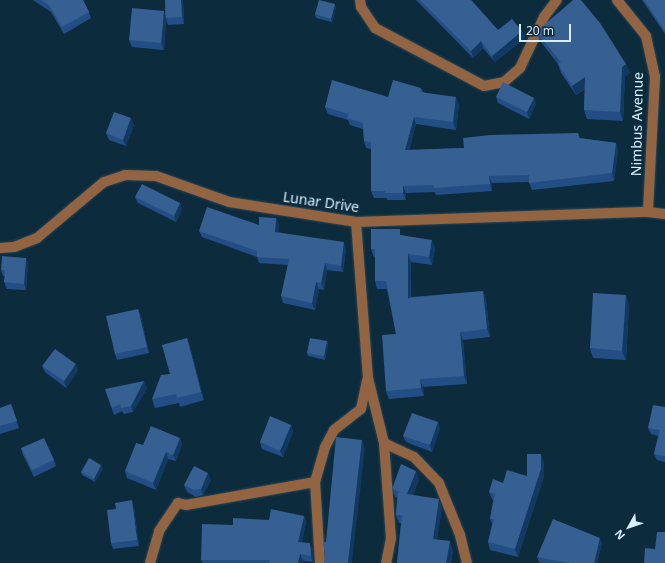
<!DOCTYPE html>
<style>
body{margin:0}
#map{position:relative;width:665px;height:563px;overflow:hidden;background:#0c2b3c;font-family:"Noto Sans",sans-serif}
div>[style]{position:absolute}
.roads{filter:drop-shadow(0 0 1px #294657) drop-shadow(0 0 1px #294657)}
.street>*{height:10px;margin:-5px;padding:0 5px;transform-origin:5px;border-radius:5px;background:#926442}
.wall>*{inset:0;background:#234e85}
.shaded-wall>*{inset:0;background:#113962}
.building>*{inset:0;background:#365f92}
span{translate:-50% -50%;white-space:nowrap;text-align:center;line-height:1.15;-webkit-text-stroke:3.5px #0c2b3c;paint-order:stroke}
.street-label{font-size:14px;color:#d8efff}
.north{position:absolute;left:609px;top:507px;width:40px;height:40px;-webkit-text-stroke:3px #0c2b3c;paint-order:stroke;rotate:230deg;font-size:11px;font-weight:700;line-height:16px;text-align:center;color:#d8efff}
.north::after{content:'';display:block;margin:auto;width:14px;height:18px;background:#d8efff;clip-path:polygon(50% 0,100% 100%,50% 72%,0 100%)}
.scale{position:absolute;left:519px;top:24px;width:52px;height:18px;box-sizing:border-box;border:2px solid #d8efff;border-top:0;padding-left:5px;font-size:12px;line-height:14px;white-space:nowrap;color:#d8efff;-webkit-text-stroke:3px #0c2b3c;paint-order:stroke}
</style>
<div id="map">
<div class="roads">
<div class="street">
<i style="left:360px;top:0;width:7px;rotate:82deg"></i>
<i style="left:361px;top:7px;width:25px;rotate:56deg"></i>
<i style="left:375px;top:28px;width:123px;rotate:28deg"></i>
<i style="left:484px;top:86px;width:20px;rotate:-11deg"></i>
<i style="left:504px;top:82px;width:21px;rotate:-41deg"></i>
<i style="left:520px;top:68px;width:56px;rotate:-64.8deg"></i>
<i style="left:544px;top:17px;width:21px;rotate:-53deg"></i>
<i style="left:617px;top:0;width:46px;rotate:51.1deg"></i>
<i style="left:646px;top:36px;width:42px;rotate:77.6deg"></i>
<i style="left:655px;top:77px;width:135px;rotate:93deg"></i>
<i style="left:356px;top:222px;width:156px;rotate:85.6deg"></i>
<i style="left:368px;top:378px;width:67px;rotate:76.2deg"></i>
<i style="left:384px;top:443px;width:95px;rotate:85.8deg"></i>
<i style="left:391px;top:538px;width:25px;rotate:101deg"></i>
<i style="left:0;top:248px;width:14px;rotate:-4deg"></i>
<i style="left:14px;top:247px;width:25px;rotate:-21deg"></i>
<i style="left:37px;top:238px;width:87px;rotate:-39.9deg"></i>
<i style="left:104px;top:182px;width:22px;rotate:-18deg"></i>
<i style="left:125px;top:175px;width:31px;rotate:2deg"></i>
<i style="left:156px;top:176px;width:77px;rotate:19.6deg"></i>
<i style="left:229px;top:202px;width:129px;rotate:8.9deg"></i>
<i style="left:356px;top:222px;width:292px;rotate:-2deg"></i>
<i style="left:648px;top:212px;width:17px;rotate:7deg"></i>
<i style="left:384px;top:443px;width:33px;rotate:25deg"></i>
<i style="left:414px;top:457px;width:36px;rotate:46deg"></i>
<i style="left:439px;top:483px;width:56px;rotate:68deg"></i>
<i style="left:460px;top:535px;width:29px;rotate:76deg"></i>
<i style="left:150px;top:563px;width:33px;rotate:-74deg"></i>
<i style="left:159px;top:531px;width:34px;rotate:-56deg"></i>
<i style="left:178px;top:503px;width:8px;rotate:14deg"></i>
<i style="left:186px;top:505px;width:131px;rotate:-10.1deg"></i>
<i style="left:320px;top:563px;width:81px;rotate:-93.5deg"></i>
<i style="left:315px;top:482px;width:36px;rotate:-74deg"></i>
<i style="left:325px;top:447px;width:19px;rotate:-62deg"></i>
<i style="left:334px;top:430px;width:34px;rotate:-38deg"></i>
<i style="left:361px;top:409px;width:29px;rotate:-78deg"></i>
</div>
</div>
<div class="wall">
<i style="clip-path:polygon(33px 0,83px 0,89px 12px,91px 18px,64px 34px,51px 12px)"></i>
<i style="clip-path:polygon(165px 0,183px 0,184px 24px,168px 25px,166px 20px,164px 50px,132px 47px,129px 40px,165px 15px)"></i>
<i style="clip-path:polygon(416px 0,471px 0,498px 30px,522px 31px,525px 38px,495px 62px,483px 48px,473px 58px)"></i>
<i style="clip-path:polygon(642px 0,665px 0,665px 34px)"></i>
<i style="clip-path:polygon(336px 7px,332px 22px,316px 18px,315px 14px)"></i>
<i style="clip-path:polygon(536px 32px,626px 64px,630px 73px,625px 76px,623px 121px,587px 119px,584px 110px,585px 89px,576px 95px,561px 73px,558px 64px,540px 41px)"></i>
<i style="clip-path:polygon(421px 88px,423px 92px,459px 104px,456px 130px,416px 124px,409px 150px,464px 148px,578px 133px,580px 138px,616px 143px,618px 150px,614px 181px,532px 190px,529px 182px,492px 183px,492px 191px,436px 195px,435px 192px,406px 193px,406px 200px,387px 200px,387px 198px,374px 198px,371px 191px,371px 149px,366px 148px,364px 141px,363px 129px,350px 125px,348px 120px,328px 114px,325px 107px,388px 97px)"></i>
<i style="clip-path:polygon(496px 97px,534px 98px,536px 104px,529px 119px,498px 103px)"></i>
<i style="clip-path:polygon(134px 125px,126px 146px,109px 140px,106px 133px)"></i>
<i style="clip-path:polygon(135px 197px,180px 203px,182px 210px,176px 222px,138px 203px)"></i>
<i style="clip-path:polygon(276px 218px,279px 225px,278px 232px,346px 249px,343px 272px,327px 270px,324px 290px,319px 289px,315px 310px,283px 303px,281px 296px,288px 265px,259px 263px,257px 257px,202px 237px,199px 231px,259px 225px)"></i>
<i style="clip-path:polygon(402px 235px,435px 248px,432px 265px,411px 262px,411px 297px,483px 291px,486px 299px,490px 337px,463px 340px,467px 384px,423px 387px,424px 396px,389px 399px,386px 391px,396px 334px,387px 289px,377px 289px,375px 281px,375px 257px,374px 257px,371px 249px)"></i>
<i style="clip-path:polygon(26px 258px,28px 264px,26px 290px,7px 289px,4px 282px,5px 276px,3px 276px,1px 270px)"></i>
<i style="clip-path:polygon(629px 304px,626px 360px,593px 358px,590px 348px)"></i>
<i style="clip-path:polygon(138px 309px,141px 316px,149px 353px,117px 360px,115px 354px)"></i>
<i style="clip-path:polygon(187px 338px,190px 347px,204px 400px,180px 407px,179px 403px,155px 408px,152px 399px,170px 374px)"></i>
<i style="clip-path:polygon(327px 341px,328px 344px,325px 360px,308px 356px,307px 353px)"></i>
<i style="clip-path:polygon(42px 366px,78px 370px,66px 388px,45px 372px)"></i>
<i style="clip-path:polygon(147px 388px,133px 412px,124px 414px,122px 411px,114px 415px,105px 389px)"></i>
<i style="clip-path:polygon(11px 404px,19px 428px,0 434px,0 408px)"></i>
<i style="clip-path:polygon(665px 407px,665px 462px,657px 460px,654px 454px,658px 436px,651px 434px,648px 428px)"></i>
<i style="clip-path:polygon(438px 422px,440px 429px,432px 452px,406px 442px,403px 436px)"></i>
<i style="clip-path:polygon(291px 425px,293px 432px,283px 457px,262px 449px,260px 442px)"></i>
<i style="clip-path:polygon(180px 438px,182px 444px,176px 461px,168px 459px,156px 490px,127px 478px,125px 471px,143px 445px)"></i>
<i style="clip-path:polygon(21px 448px,54px 460px,56px 466px,34px 477px,23px 455px)"></i>
<i style="clip-path:polygon(544px 462px,544px 476px,518px 557px,490px 550px,488px 542px,492px 524px,490px 519px,493px 500px,492px 499px,489px 492px,527px 476px)"></i>
<i style="clip-path:polygon(103px 468px,95px 482px,82px 475px,81px 472px)"></i>
<i style="clip-path:polygon(416px 471px,419px 479px,413px 495px,442px 507px,437px 539px,453px 550px,451px 563px,397px 563px,401px 523px,399px 523px,396px 515px,397px 498px,395px 497px,392px 489px)"></i>
<i style="clip-path:polygon(211px 480px,203px 495px,196px 497px,187px 492px,184px 485px)"></i>
<i style="clip-path:polygon(134px 507px,139px 546px,113px 549px,111px 543px)"></i>
<i style="clip-path:polygon(304px 516px,306px 522px,302px 542px,313px 549px,313px 562px,303px 561px,302px 563px,203px 563px,201px 560px,233px 525px)"></i>
<i style="clip-path:polygon(602px 543px,597px 563px,542px 563px,539px 562px,537px 557px)"></i>
</div>
<div class="shaded-wall">
<i style="clip-path:polygon(181px 0,183px 0,184px 24px,182px 17px)"></i>
<i style="clip-path:polygon(335px 4px,336px 7px,332px 22px,331px 19px)"></i>
<i style="clip-path:polygon(164px 11px,166px 17px,166px 20px,164px 50px,161px 43px)"></i>
<i style="clip-path:polygon(522px 31px,525px 38px,495px 62px,492px 56px)"></i>
<i style="clip-path:polygon(481px 41px,483px 48px,473px 58px,471px 51px)"></i>
<i style="clip-path:polygon(626px 64px,630px 73px,625px 76px,623px 121px,620px 112px,622px 67px)"></i>
<i style="clip-path:polygon(585px 77px,588px 86px,576px 95px,572px 86px)"></i>
<i style="clip-path:polygon(456px 97px,459px 104px,456px 130px,453px 122px)"></i>
<i style="clip-path:polygon(534px 98px,536px 104px,529px 119px,527px 112px)"></i>
<i style="clip-path:polygon(414px 117px,416px 124px,408px 157px,405px 150px)"></i>
<i style="clip-path:polygon(131px 118px,134px 125px,126px 146px,123px 140px)"></i>
<i style="clip-path:polygon(616px 143px,618px 150px,614px 181px,612px 173px)"></i>
<i style="clip-path:polygon(489px 176px,492px 183px,492px 191px,490px 184px)"></i>
<i style="clip-path:polygon(403px 186px,406px 193px,406px 200px,403px 193px)"></i>
<i style="clip-path:polygon(180px 203px,182px 210px,176px 222px,174px 216px)"></i>
<i style="clip-path:polygon(276px 218px,279px 225px,278px 238px,275px 232px)"></i>
<i style="clip-path:polygon(432px 240px,435px 248px,432px 265px,429px 257px)"></i>
<i style="clip-path:polygon(344px 242px,346px 249px,343px 272px,341px 266px)"></i>
<i style="clip-path:polygon(408px 254px,411px 262px,410px 306px,408px 298px)"></i>
<i style="clip-path:polygon(26px 258px,28px 264px,26px 290px,24px 284px)"></i>
<i style="clip-path:polygon(325px 263px,327px 270px,324px 290px,321px 283px)"></i>
<i style="clip-path:polygon(316px 282px,319px 289px,315px 310px,312px 303px)"></i>
<i style="clip-path:polygon(483px 291px,486px 299px,490px 337px,487px 329px)"></i>
<i style="clip-path:polygon(626px 295px,629px 304px,626px 360px,622px 351px)"></i>
<i style="clip-path:polygon(138px 309px,141px 316px,149px 353px,147px 347px)"></i>
<i style="clip-path:polygon(460px 332px,463px 340px,467px 384px,464px 376px)"></i>
<i style="clip-path:polygon(187px 338px,190px 347px,204px 400px,201px 392px)"></i>
<i style="clip-path:polygon(327px 341px,328px 344px,325px 360px,324px 356px)"></i>
<i style="clip-path:polygon(76px 364px,78px 370px,66px 388px,64px 381px)"></i>
<i style="clip-path:polygon(420px 379px,423px 387px,424px 396px,421px 388px)"></i>
<i style="clip-path:polygon(144px 381px,147px 388px,133px 412px,131px 406px)"></i>
<i style="clip-path:polygon(438px 422px,440px 429px,432px 452px,430px 445px)"></i>
<i style="clip-path:polygon(291px 425px,293px 432px,283px 457px,280px 451px)"></i>
<i style="clip-path:polygon(180px 438px,182px 444px,176px 461px,173px 455px)"></i>
<i style="clip-path:polygon(362px 440px,365px 448px,352px 563px,348px 563px)"></i>
<i style="clip-path:polygon(166px 452px,168px 459px,156px 490px,153px 483px)"></i>
<i style="clip-path:polygon(541px 454px,544px 462px,544px 476px,518px 557px,515px 549px)"></i>
<i style="clip-path:polygon(101px 465px,103px 468px,95px 482px,94px 479px)"></i>
<i style="clip-path:polygon(416px 471px,419px 479px,410px 502px,407px 494px)"></i>
<i style="clip-path:polygon(208px 473px,211px 480px,203px 495px,201px 489px)"></i>
<i style="clip-path:polygon(439px 499px,442px 507px,436px 547px,433px 539px)"></i>
<i style="clip-path:polygon(132px 500px,134px 507px,139px 546px,137px 540px)"></i>
<i style="clip-path:polygon(304px 516px,306px 522px,301px 549px,298px 542px)"></i>
<i style="clip-path:polygon(600px 538px,602px 543px,597px 563px,594px 563px)"></i>
<i style="clip-path:polygon(450px 541px,453px 550px,451px 563px,446px 563px)"></i>
<i style="clip-path:polygon(310px 543px,313px 549px,313px 562px,311px 556px)"></i>
<i style="clip-path:polygon(300px 554px,303px 561px,302px 563px,298px 563px)"></i>
</div>
<div class="building">
<i style="clip-path:polygon(41px 0,83px 0,89px 12px,62px 27px,49px 5px)"></i>
<i style="clip-path:polygon(165px 0,181px 0,182px 17px,166px 18px)"></i>
<i style="clip-path:polygon(319px 0,335px 4px,331px 19px,315px 14px)"></i>
<i style="clip-path:polygon(420px 0,471px 0,498px 30px,512px 19px,522px 31px,492px 56px,481px 41px,471px 51px)"></i>
<i style="clip-path:polygon(573px 0,581px 0,600px 23px,626px 64px,622px 67px,620px 112px,584px 110px,585px 77px,572px 86px,558px 64px,561px 62px,536px 32px)"></i>
<i style="clip-path:polygon(644px 0,665px 0,665px 31px)"></i>
<i style="clip-path:polygon(132px 8px,164px 11px,161px 43px,129px 40px)"></i>
<i style="clip-path:polygon(332px 80px,388px 97px,393px 80px,421px 88px,420px 92px,456px 97px,453px 122px,414px 117px,405px 150px,464px 148px,463px 138px,490px 135px,578px 133px,579px 138px,616px 143px,612px 173px,529px 183px,529px 175px,489px 176px,490px 184px,434px 188px,434px 185px,403px 186px,403px 193px,385px 193px,385px 191px,371px 191px,371px 142px,364px 141px,363px 123px,347px 118px,349px 114px,325px 107px)"></i>
<i style="clip-path:polygon(503px 82px,534px 98px,527px 112px,496px 97px)"></i>
<i style="clip-path:polygon(114px 112px,131px 118px,123px 140px,106px 133px)"></i>
<i style="clip-path:polygon(142px 184px,180px 203px,174px 216px,135px 197px)"></i>
<i style="clip-path:polygon(207px 207px,259px 225px,259px 217px,276px 218px,275px 232px,344px 242px,341px 266px,325px 263px,321px 283px,316px 282px,312px 303px,281px 296px,289px 259px,257px 257px,257px 251px,199px 231px)"></i>
<i style="clip-path:polygon(371px 229px,400px 229px,400px 235px,432px 240px,429px 257px,408px 254px,408px 298px,483px 291px,487px 329px,460px 332px,464px 376px,420px 379px,421px 388px,386px 391px,382px 335px,396px 334px,386px 281px,375px 281px,375px 249px,371px 249px)"></i>
<i style="clip-path:polygon(2px 256px,26px 258px,24px 284px,4px 282px,5px 270px,1px 270px)"></i>
<i style="clip-path:polygon(593px 293px,626px 295px,622px 351px,590px 348px)"></i>
<i style="clip-path:polygon(138px 309px,147px 347px,115px 354px,106px 316px)"></i>
<i style="clip-path:polygon(187px 338px,201px 392px,177px 398px,176px 394px,152px 399px,161px 375px,170px 374px,162px 345px)"></i>
<i style="clip-path:polygon(310px 338px,327px 341px,324px 356px,307px 353px)"></i>
<i style="clip-path:polygon(55px 349px,76px 364px,64px 381px,42px 366px)"></i>
<i style="clip-path:polygon(144px 381px,131px 406px,121px 408px,120px 404px,112px 408px,105px 389px)"></i>
<i style="clip-path:polygon(11px 404px,17px 421px,0 426px,0 408px)"></i>
<i style="clip-path:polygon(653px 405px,665px 407px,665px 456px,654px 454px,660px 430px,648px 428px)"></i>
<i style="clip-path:polygon(412px 413px,438px 422px,430px 445px,403px 436px)"></i>
<i style="clip-path:polygon(270px 416px,291px 425px,280px 451px,260px 442px)"></i>
<i style="clip-path:polygon(151px 426px,180px 438px,173px 455px,166px 452px,153px 483px,125px 471px,136px 443px,143px 445px)"></i>
<i style="clip-path:polygon(336px 437px,362px 440px,348px 563px,324px 563px,325px 555px,323px 542px,326px 542px)"></i>
<i style="clip-path:polygon(44px 438px,54px 460px,32px 470px,21px 448px)"></i>
<i style="clip-path:polygon(527px 454px,541px 454px,541px 469px,515px 549px,488px 542px,494px 519px,490px 519px,495px 494px,489px 492px,493px 479px,503px 483px,507px 470px,527px 476px)"></i>
<i style="clip-path:polygon(89px 458px,101px 465px,94px 479px,81px 472px)"></i>
<i style="clip-path:polygon(401px 464px,416px 471px,407px 494px,439px 499px,433px 539px,450px 541px,446px 563px,397px 563px,402px 515px,396px 515px,398px 492px,403px 493px,392px 489px)"></i>
<i style="clip-path:polygon(194px 466px,208px 473px,201px 489px,194px 490px,184px 485px)"></i>
<i style="clip-path:polygon(132px 500px,137px 540px,111px 543px,107px 510px,116px 509px,115px 503px)"></i>
<i style="clip-path:polygon(271px 509px,304px 516px,298px 542px,310px 543px,311px 556px,300px 554px,298px 563px,269px 563px,270px 560px,201px 560px,202px 524px,233px 525px,233px 518px,269px 520px)"></i>
<i style="clip-path:polygon(553px 519px,600px 538px,594px 563px,569px 563px,537px 557px)"></i>
<i style="clip-path:polygon(657px 532px,665px 532px,665px 563px,644px 563px,645px 548px,655px 549px)"></i>
</div>
<div class="street-label">
<span style="left:637px;top:124px;rotate:-89deg">Nimbus Avenue</span>
<span style="left:321px;top:202px;rotate:8deg">Lunar Drive</span>
</div>
<div class="north">N</div>
<div class="scale">20 m</div>
</div>
